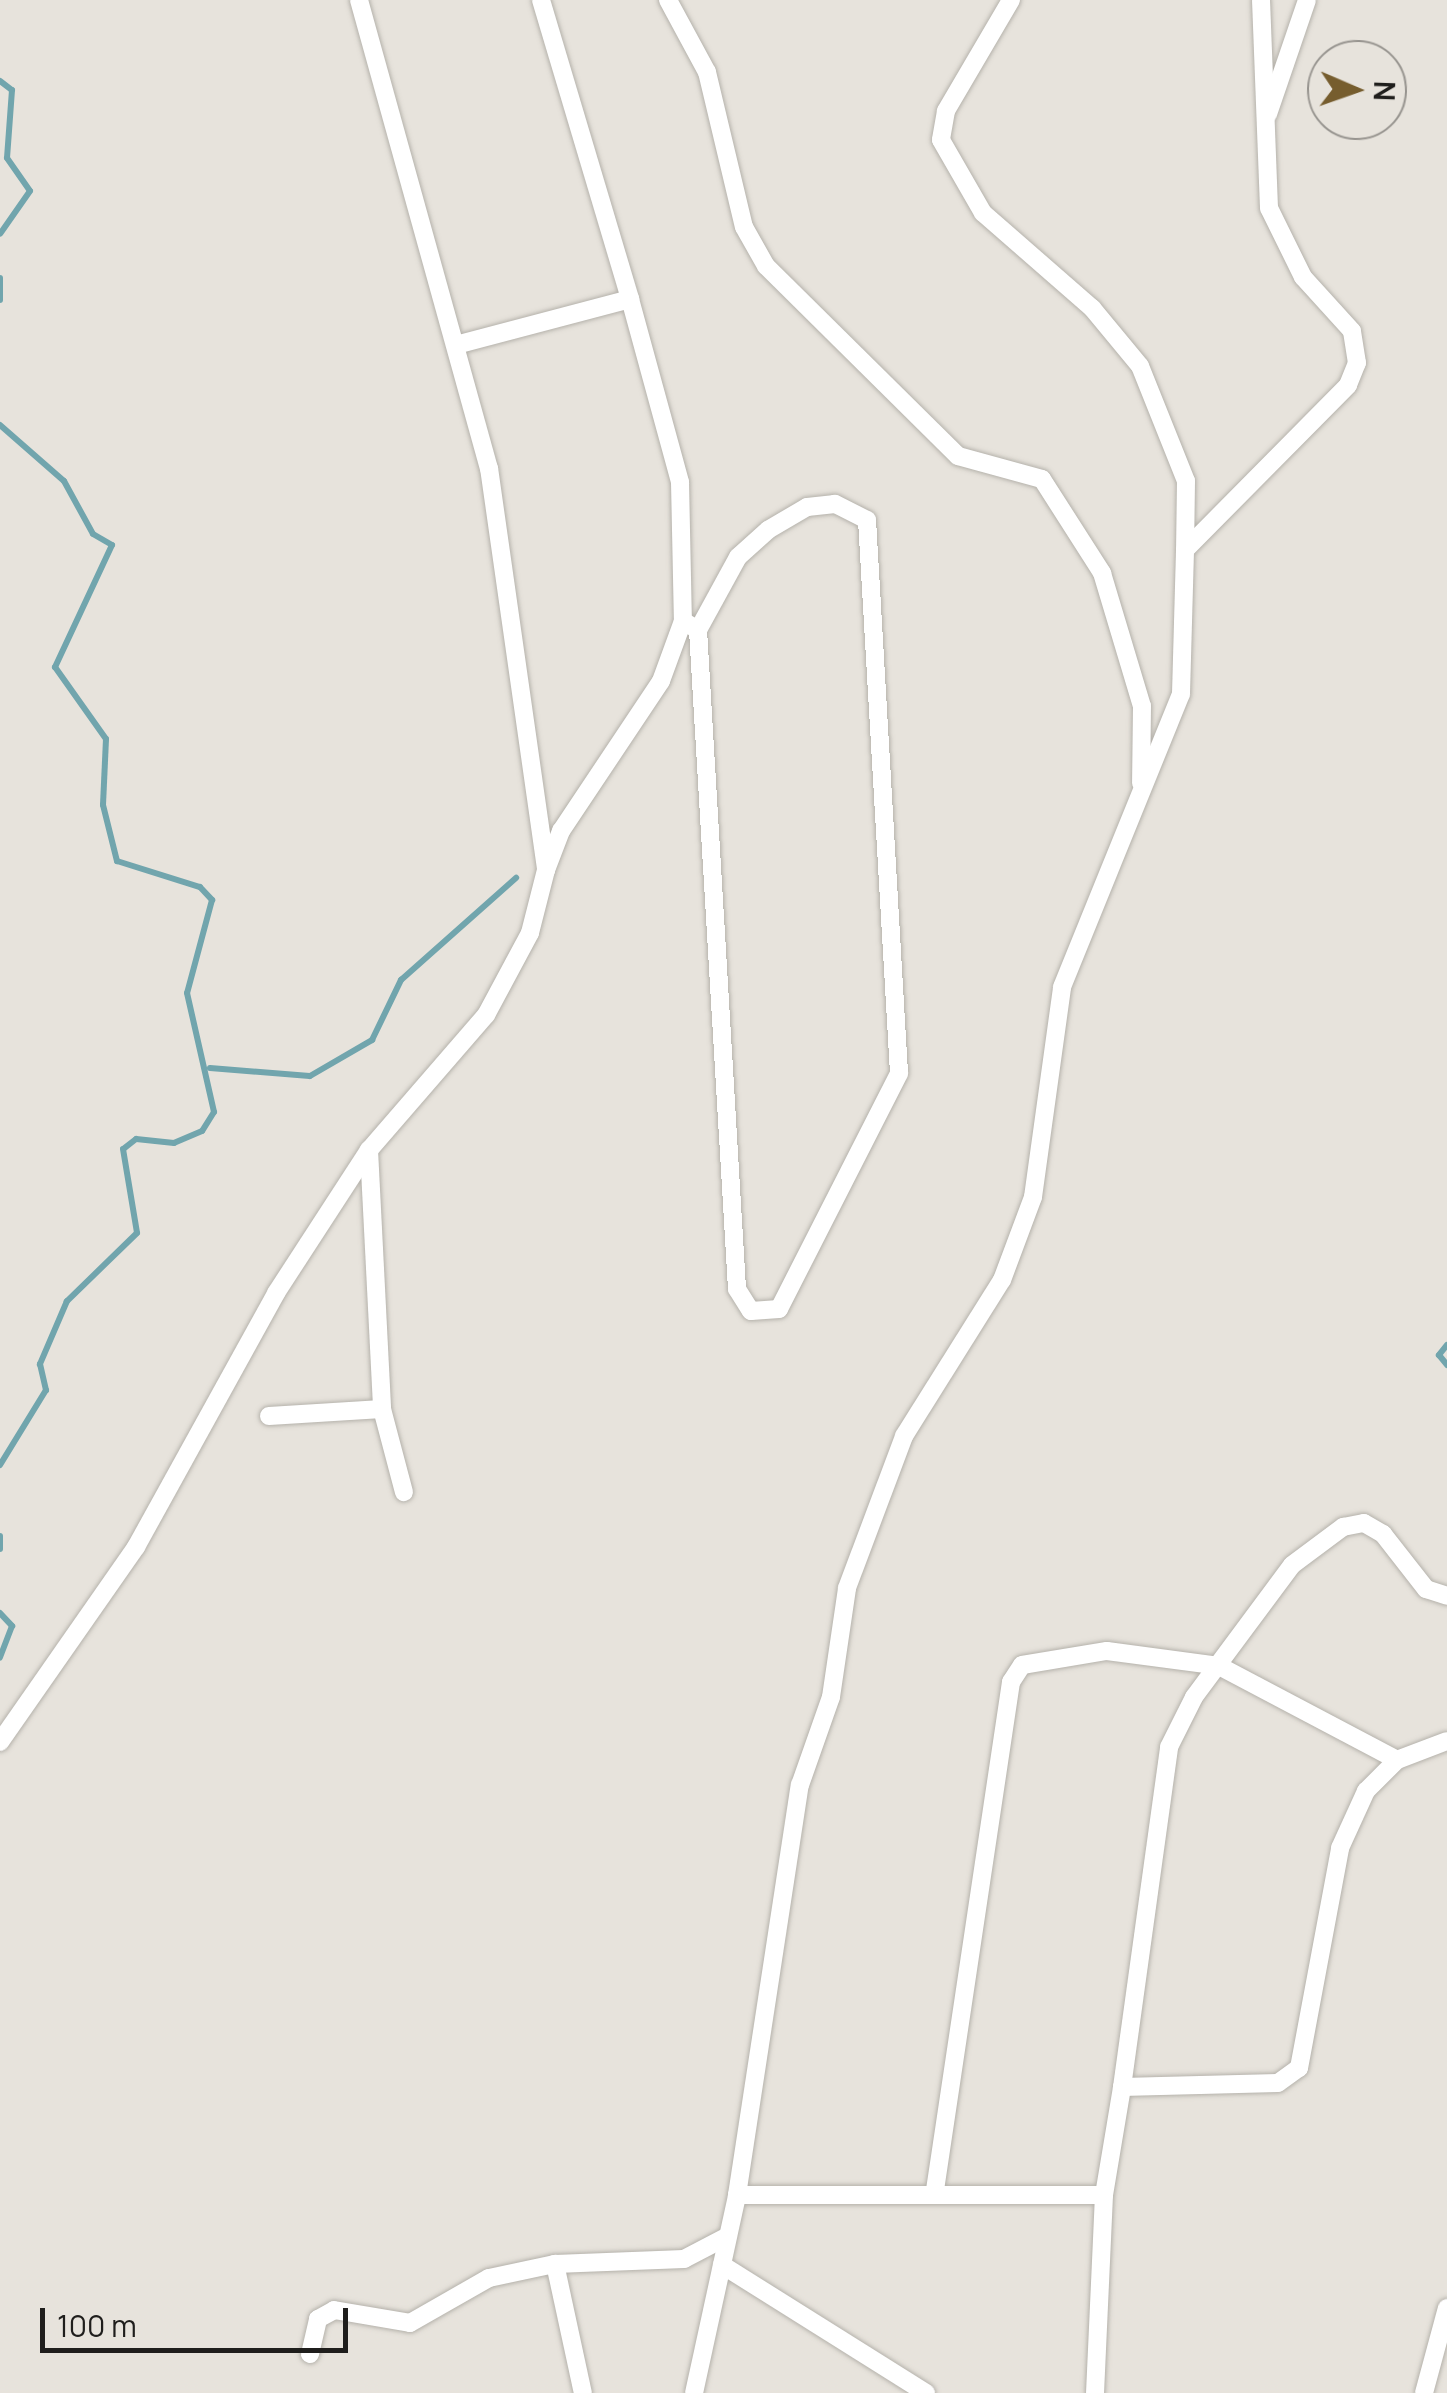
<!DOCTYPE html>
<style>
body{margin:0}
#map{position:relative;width:1447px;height:2393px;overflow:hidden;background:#e7e3dc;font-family:Manrope,sans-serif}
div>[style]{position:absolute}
.stream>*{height:6px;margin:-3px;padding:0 3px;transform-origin:3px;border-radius:3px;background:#71a5ad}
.roads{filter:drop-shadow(0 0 2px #b5b2ab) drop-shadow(0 0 2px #b5b2ab)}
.street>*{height:18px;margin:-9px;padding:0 9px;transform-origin:9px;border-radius:9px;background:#fff}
span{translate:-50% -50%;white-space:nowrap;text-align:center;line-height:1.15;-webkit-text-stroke:8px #e7e3dc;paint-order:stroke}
.north{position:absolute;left:1307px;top:40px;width:100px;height:100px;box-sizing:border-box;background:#e7e3dc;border:2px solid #97948f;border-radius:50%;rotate:92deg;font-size:28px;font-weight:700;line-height:40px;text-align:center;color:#1f1e1c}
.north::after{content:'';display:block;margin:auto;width:35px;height:45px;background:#765d2e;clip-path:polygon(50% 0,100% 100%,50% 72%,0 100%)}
.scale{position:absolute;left:40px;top:2308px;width:308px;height:45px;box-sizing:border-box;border:5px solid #1f1e1c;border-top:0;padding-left:12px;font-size:30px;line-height:35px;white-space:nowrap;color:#1f1e1c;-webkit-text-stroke:8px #e7e3dc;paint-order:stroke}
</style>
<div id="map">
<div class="stream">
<i style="left:0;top:81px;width:15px;rotate:37deg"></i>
<i style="left:12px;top:90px;width:68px;rotate:94.2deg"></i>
<i style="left:7px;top:158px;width:40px;rotate:55.1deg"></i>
<i style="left:30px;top:191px;width:52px;rotate:124.9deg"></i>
<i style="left:0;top:278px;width:22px;rotate:90deg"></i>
<i style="left:0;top:425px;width:85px;rotate:41.2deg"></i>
<i style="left:64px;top:481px;width:60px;rotate:61.3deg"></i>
<i style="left:93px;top:534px;width:22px;rotate:30deg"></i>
<i style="left:112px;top:545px;width:135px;rotate:115deg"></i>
<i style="left:55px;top:667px;width:88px;rotate:54.7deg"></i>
<i style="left:106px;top:739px;width:66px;rotate:92.6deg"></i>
<i style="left:103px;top:805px;width:58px;rotate:76deg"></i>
<i style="left:117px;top:861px;width:87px;rotate:17.4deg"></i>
<i style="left:200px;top:887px;width:18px;rotate:47deg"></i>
<i style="left:212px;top:900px;width:96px;rotate:105deg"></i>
<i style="left:187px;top:993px;width:122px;rotate:77.2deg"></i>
<i style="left:214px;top:1112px;width:22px;rotate:122deg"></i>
<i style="left:202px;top:1131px;width:30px;rotate:157deg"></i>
<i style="left:174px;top:1143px;width:38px;rotate:-174deg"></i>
<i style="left:136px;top:1139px;width:16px;rotate:142deg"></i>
<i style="left:123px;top:1149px;width:85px;rotate:80.5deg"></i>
<i style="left:137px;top:1233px;width:98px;rotate:135.8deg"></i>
<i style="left:67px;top:1301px;width:69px;rotate:113.2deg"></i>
<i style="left:40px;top:1364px;width:27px;rotate:77deg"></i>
<i style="left:46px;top:1390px;width:88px;rotate:121.5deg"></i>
<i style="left:210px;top:1068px;width:100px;rotate:4.6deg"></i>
<i style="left:310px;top:1076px;width:72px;rotate:-30.1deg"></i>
<i style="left:372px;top:1040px;width:67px;rotate:-64.2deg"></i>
<i style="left:401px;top:980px;width:154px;rotate:-41.6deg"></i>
<i style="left:1447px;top:1345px;width:13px;rotate:129deg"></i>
<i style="left:1439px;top:1355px;width:13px;rotate:51deg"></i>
<i style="left:0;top:1536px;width:13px;rotate:90deg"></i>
<i style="left:0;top:1613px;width:18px;rotate:47deg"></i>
<i style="left:12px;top:1626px;width:34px;rotate:111deg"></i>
</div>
<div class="roads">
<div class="street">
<i style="left:359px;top:0;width:486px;rotate:74.5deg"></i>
<i style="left:489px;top:468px;width:406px;rotate:81.9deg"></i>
<i style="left:546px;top:870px;width:65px;rotate:104.3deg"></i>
<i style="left:530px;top:933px;width:93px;rotate:118.2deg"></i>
<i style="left:486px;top:1015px;width:179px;rotate:130.9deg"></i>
<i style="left:369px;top:1150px;width:259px;rotate:87.1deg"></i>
<i style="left:541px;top:0;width:312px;rotate:73.4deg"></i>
<i style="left:668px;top:0;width:82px;rotate:61.6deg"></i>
<i style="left:707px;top:72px;width:159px;rotate:76.6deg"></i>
<i style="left:744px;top:227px;width:45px;rotate:60.6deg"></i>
<i style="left:766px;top:266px;width:270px;rotate:44.7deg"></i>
<i style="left:958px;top:456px;width:87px;rotate:15.3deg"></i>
<i style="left:1042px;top:479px;width:112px;rotate:57.4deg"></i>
<i style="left:1102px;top:573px;width:139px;rotate:73.3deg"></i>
<i style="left:1142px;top:706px;width:77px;rotate:90.7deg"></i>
<i style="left:1011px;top:0;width:129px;rotate:120.4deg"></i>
<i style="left:946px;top:111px;width:29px;rotate:100deg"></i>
<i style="left:941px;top:140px;width:84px;rotate:60.1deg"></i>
<i style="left:983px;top:213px;width:145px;rotate:41.1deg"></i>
<i style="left:1092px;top:308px;width:75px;rotate:50.4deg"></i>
<i style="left:1140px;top:366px;width:124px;rotate:68.2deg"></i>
<i style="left:1186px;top:481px;width:69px;rotate:90.8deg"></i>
<i style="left:1268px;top:114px;width:120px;rotate:-71.1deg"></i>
<i style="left:456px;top:345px;width:180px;rotate:-14.8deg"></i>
<i style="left:630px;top:299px;width:190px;rotate:74.7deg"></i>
<i style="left:680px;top:482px;width:139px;rotate:88.8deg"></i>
<i style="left:546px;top:870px;width:42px;rotate:-69deg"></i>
<i style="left:561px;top:831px;width:180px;rotate:-56.3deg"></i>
<i style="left:661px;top:681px;width:64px;rotate:-69.9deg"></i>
<i style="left:683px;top:621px;width:17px;rotate:31deg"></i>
<i style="left:698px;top:630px;width:660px;rotate:86.61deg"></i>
<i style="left:737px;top:1289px;width:26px;rotate:58deg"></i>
<i style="left:751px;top:1311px;width:28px;rotate:-4deg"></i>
<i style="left:779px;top:1309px;width:265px;rotate:-63deg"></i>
<i style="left:899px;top:1073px;width:554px;rotate:-93.31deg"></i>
<i style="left:867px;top:520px;width:36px;rotate:-153deg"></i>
<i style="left:835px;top:504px;width:28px;rotate:174deg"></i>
<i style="left:807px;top:507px;width:45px;rotate:149.5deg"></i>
<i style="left:768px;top:530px;width:40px;rotate:138deg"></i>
<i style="left:738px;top:557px;width:83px;rotate:118.7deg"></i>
<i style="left:269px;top:1416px;width:113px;rotate:-3.5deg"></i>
<i style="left:382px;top:1409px;width:86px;rotate:75.2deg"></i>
<i style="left:0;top:1742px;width:238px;rotate:-55.1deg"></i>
<i style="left:136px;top:1547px;width:290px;rotate:-61.1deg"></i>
<i style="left:276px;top:1293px;width:171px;rotate:-57deg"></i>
<i style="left:1122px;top:2087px;width:343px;rotate:-82.1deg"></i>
<i style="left:1169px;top:1747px;width:56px;rotate:-63.4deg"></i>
<i style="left:1194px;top:1697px;width:164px;rotate:-53.4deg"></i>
<i style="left:1292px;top:1565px;width:64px;rotate:-36.7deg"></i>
<i style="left:1343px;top:1527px;width:21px;rotate:-11deg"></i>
<i style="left:1364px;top:1523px;width:22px;rotate:30deg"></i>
<i style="left:1383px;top:1534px;width:70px;rotate:52deg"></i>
<i style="left:1426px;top:1589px;width:22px;rotate:18deg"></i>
<i style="left:935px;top:2190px;width:514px;rotate:-81.49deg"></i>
<i style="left:1011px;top:1682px;width:20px;rotate:-57deg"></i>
<i style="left:1022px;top:1665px;width:86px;rotate:-9.4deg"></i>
<i style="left:1107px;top:1651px;width:113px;rotate:7.6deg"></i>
<i style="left:1219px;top:1666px;width:201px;rotate:27.8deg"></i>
<i style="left:737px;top:2195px;width:367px"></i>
<i style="left:1104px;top:2195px;width:198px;rotate:92.6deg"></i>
<i style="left:1104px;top:2195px;width:109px;rotate:-80.5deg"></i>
<i style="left:1122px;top:2087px;width:156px;rotate:-1.5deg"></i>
<i style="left:1278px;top:2083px;width:26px;rotate:-36deg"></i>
<i style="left:1299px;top:2068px;width:224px;rotate:-79.4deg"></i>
<i style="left:1340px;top:1848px;width:63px;rotate:-65.5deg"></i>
<i style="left:1366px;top:1791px;width:44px;rotate:-45deg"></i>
<i style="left:1397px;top:1760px;width:53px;rotate:-20.8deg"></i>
<i style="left:555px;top:2264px;width:132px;rotate:77.8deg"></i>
<i style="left:722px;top:2265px;width:241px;rotate:32.1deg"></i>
<i style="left:310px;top:2354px;width:36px;rotate:-77deg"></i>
<i style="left:318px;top:2319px;width:18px;rotate:-29deg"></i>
<i style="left:334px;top:2310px;width:77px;rotate:9.7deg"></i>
<i style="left:410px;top:2323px;width:91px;rotate:-29.7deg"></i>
<i style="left:489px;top:2278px;width:67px;rotate:-12deg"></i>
<i style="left:555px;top:2264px;width:129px;rotate:-2.2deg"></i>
<i style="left:684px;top:2259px;width:47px;rotate:-27.6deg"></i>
<i style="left:694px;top:2393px;width:203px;rotate:-77.7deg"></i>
<i style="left:737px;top:2195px;width:415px;rotate:-81.3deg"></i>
<i style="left:800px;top:1785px;width:93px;rotate:-70.6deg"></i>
<i style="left:831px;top:1697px;width:110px;rotate:-81.6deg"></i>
<i style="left:847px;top:1588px;width:162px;rotate:-69.4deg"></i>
<i style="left:904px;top:1436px;width:184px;rotate:-57.9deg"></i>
<i style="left:1002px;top:1280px;width:89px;rotate:-69.5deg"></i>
<i style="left:1033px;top:1197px;width:212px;rotate:-82.1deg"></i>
<i style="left:1062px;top:987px;width:316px;rotate:-67.9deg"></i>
<i style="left:1181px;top:694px;width:144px;rotate:-88.4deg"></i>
<i style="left:1185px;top:550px;width:232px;rotate:-45.3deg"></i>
<i style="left:1348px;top:385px;width:24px;rotate:-68deg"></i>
<i style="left:1357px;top:363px;width:32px;rotate:-99deg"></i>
<i style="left:1352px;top:331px;width:73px;rotate:-132.2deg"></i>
<i style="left:1303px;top:277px;width:77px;rotate:-116.2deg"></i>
<i style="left:1269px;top:208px;width:208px;rotate:-92.2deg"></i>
<i style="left:1424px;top:2393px;width:88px;rotate:-74.9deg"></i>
</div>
</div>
<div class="north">N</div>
<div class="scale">100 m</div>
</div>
